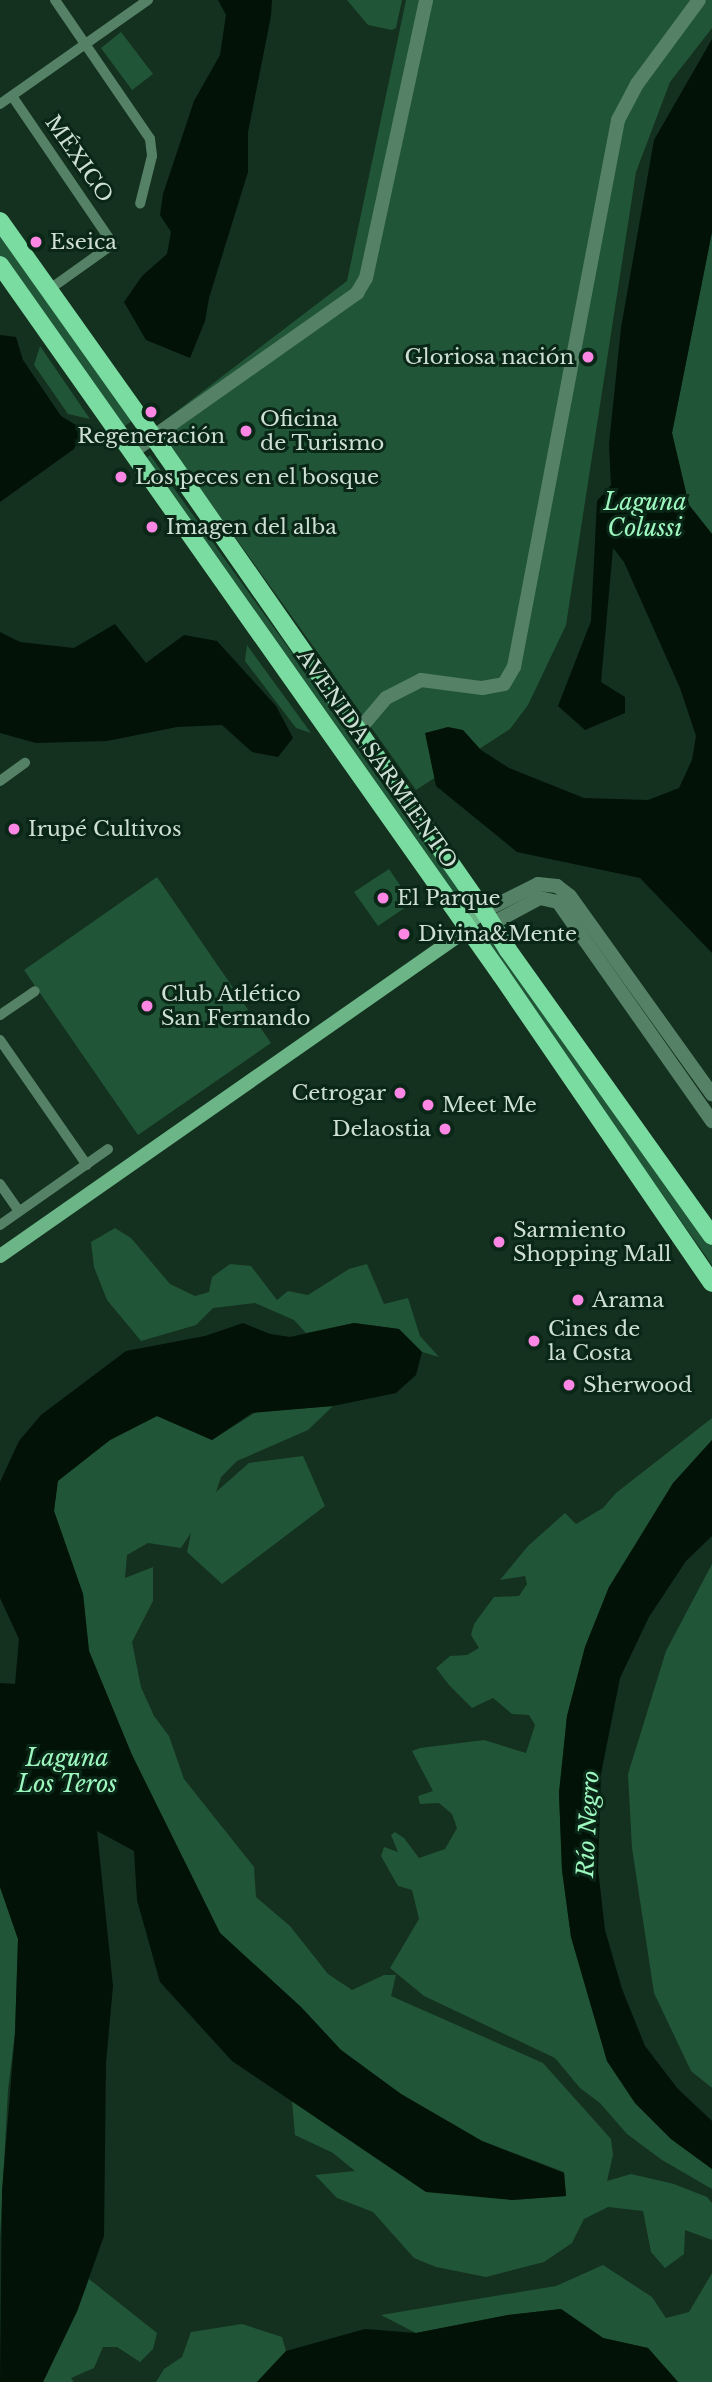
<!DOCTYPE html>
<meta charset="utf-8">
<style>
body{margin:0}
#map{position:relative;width:712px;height:2382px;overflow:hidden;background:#14301f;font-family:"Libre Baskerville",serif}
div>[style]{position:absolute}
.green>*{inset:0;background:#215537}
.water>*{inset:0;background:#021207}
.minor>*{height:10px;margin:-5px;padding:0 5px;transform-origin:5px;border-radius:5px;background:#558266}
.tertiary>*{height:14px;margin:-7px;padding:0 7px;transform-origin:7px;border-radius:7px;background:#558266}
.secondary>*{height:14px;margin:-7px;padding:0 7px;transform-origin:7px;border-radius:7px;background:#6bb587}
.primary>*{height:18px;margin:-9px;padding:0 9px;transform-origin:9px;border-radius:9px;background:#7bdca1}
.dots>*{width:19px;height:19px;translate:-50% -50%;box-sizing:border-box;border:4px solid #092616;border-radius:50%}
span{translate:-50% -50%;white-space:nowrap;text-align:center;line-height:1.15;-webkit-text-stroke:6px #092616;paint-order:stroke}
.street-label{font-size:21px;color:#cedfd3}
.poi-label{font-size:21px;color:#cedfd3}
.left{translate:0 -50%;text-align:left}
.right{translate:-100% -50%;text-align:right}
.water-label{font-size:23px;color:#9df7bf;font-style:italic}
</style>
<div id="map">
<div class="green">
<i style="clip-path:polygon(347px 0,402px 0,396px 28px,392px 30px,368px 25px)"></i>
<i style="clip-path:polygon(406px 0,712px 0,712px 28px,670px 82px,636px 172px,566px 625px,528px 705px,510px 729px,416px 790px,156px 427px,347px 281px)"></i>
<i style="clip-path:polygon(121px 32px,153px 74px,132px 90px,101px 48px)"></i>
<i style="clip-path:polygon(0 231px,133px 420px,121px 429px,0 256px)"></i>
<i style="clip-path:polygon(712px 232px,712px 534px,689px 505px,672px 433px)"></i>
<i style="clip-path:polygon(40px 346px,90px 419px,68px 414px,34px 365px)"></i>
<i style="clip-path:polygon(150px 455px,475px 908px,464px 915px,145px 459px)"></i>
<i style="clip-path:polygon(247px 645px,311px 733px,296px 728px,245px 661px)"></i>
<i style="clip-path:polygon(389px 869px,412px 903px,378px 926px,354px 892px)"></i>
<i style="clip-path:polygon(157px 877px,271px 1043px,138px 1135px,24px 970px)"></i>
<i style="clip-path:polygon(493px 936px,712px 1244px,712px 1265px,484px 942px)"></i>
<i style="clip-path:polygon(115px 1228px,131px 1238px,170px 1284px,195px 1296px,209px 1292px,212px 1277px,230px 1264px,251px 1266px,277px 1300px,288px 1291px,308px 1295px,349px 1269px,367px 1264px,384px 1304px,408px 1298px,420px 1336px,439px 1357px,422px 1352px,399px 1329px,354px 1323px,306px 1333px,294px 1320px,255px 1303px,213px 1308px,196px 1325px,141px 1341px,107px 1300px,94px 1267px,91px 1242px)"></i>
<i style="clip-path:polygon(333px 1406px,308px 1430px,237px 1461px,221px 1477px,216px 1492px,249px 1463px,303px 1456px,325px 1506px,222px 1584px,187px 1552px,191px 1533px,181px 1548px,148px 1543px,127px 1555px,125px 1578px,153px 1567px,153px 1601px,132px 1642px,141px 1687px,154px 1716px,169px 1736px,184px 1779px,254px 1867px,256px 1897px,290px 1926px,328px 1974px,352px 1990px,384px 1975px,396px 1975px,391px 1996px,543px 2063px,611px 2139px,613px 2155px,607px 2181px,631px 2174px,674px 2184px,707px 2197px,712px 2203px,712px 2240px,685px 2230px,684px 2254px,665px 2268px,651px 2252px,643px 2211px,608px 2207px,584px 2219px,572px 2243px,544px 2262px,486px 2277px,436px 2267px,414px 2258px,373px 2212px,337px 2198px,315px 2175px,355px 2171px,333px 2153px,295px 2135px,292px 2101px,348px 2138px,512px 2200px,566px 2196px,564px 2172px,482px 2141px,401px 2094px,341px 2050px,301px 2007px,220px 1933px,132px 1755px,89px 1651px,83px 1594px,54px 1511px,57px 1481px,110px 1440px,157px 1416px,212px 1440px,256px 1412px)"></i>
<i style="clip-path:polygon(712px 1418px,712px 1440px,609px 1587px,585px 1647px,567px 1716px,559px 1793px,562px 1870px,571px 1937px,607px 2061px,635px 2103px,671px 2139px,712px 2169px,712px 2189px,662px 2160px,627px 2134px,600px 2103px,580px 2088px,555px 2058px,424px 1996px,390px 1968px,419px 1919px,412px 1890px,398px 1886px,381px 1856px,384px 1847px,398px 1852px,391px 1835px,395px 1832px,404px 1838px,419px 1858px,445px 1849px,457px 1828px,452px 1814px,439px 1803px,420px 1804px,418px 1796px,433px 1791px,412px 1751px,420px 1748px,484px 1740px,526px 1753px,535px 1725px,529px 1715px,512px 1714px,493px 1698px,472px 1708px,449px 1685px,436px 1668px,450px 1656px,467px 1655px,479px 1648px,471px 1635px,474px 1624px,494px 1597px,519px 1596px,527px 1584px,525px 1576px,500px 1580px,528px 1546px,565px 1513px,576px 1524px,603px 1508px,616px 1493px)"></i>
<i style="clip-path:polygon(712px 1564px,712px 2088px,691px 2071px,654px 1993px,632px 1848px,628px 1774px,666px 1651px)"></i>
<i style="clip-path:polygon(0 1887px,18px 1939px,15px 2033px,8px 2090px,0 2239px)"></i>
<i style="clip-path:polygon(603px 2265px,652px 2297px,666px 2318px,689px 2312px,712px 2273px,712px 2382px,678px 2382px,648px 2348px,603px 2338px,561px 2309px,508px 2315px,416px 2333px,381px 2315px,556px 2286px)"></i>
<i style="clip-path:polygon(89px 2279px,157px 2333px,153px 2349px,140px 2362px,117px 2347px,103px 2347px,94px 2368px,71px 2378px,74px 2382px,43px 2382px,77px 2312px)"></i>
<i style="clip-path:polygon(242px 2324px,282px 2337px,286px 2351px,257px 2382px,156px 2382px,164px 2369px,182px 2357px,191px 2332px)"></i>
</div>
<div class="water">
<i style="clip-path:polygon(218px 0,272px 0,271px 16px,248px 132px,248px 172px,209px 298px,205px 321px,190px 358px,146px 340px,124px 302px,142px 276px,167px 254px,171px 232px,160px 215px,163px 194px,194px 101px,220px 55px,226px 15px)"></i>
<i style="clip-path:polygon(712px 39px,712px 232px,672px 433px,689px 505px,712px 534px,712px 953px,640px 878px,517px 852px,436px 786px,425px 733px,448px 727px,463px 730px,481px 750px,509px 768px,584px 798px,648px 800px,679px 788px,692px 760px,696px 736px,680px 688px,624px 562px,613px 548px,601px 682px,625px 697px,625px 713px,585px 730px,558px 706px,591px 621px,597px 501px,611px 485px,609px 444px,621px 328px,654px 140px)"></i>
<i style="clip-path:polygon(0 335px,16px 337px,23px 360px,61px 416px,84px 430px,74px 449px,0 502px)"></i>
<i style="clip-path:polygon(115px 624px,146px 663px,184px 635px,217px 641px,276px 706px,293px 738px,278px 757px,252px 752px,222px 725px,177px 727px,107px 741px,36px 743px,0 733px,0 632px,20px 642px,74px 648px)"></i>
<i style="clip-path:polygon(243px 1323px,270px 1334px,290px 1337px,354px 1323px,399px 1329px,422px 1352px,416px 1375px,396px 1393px,333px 1406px,252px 1413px,212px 1440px,157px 1416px,110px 1440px,58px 1481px,54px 1511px,83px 1594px,89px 1651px,132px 1755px,220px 1933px,301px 2007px,341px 2050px,401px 2094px,482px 2141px,564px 2173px,566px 2196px,512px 2200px,426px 2192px,232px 2061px,160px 1982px,137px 1900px,134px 1851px,97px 1831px,113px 1986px,106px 2063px,104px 2236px,77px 2311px,43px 2382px,0 2382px,2px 2190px,15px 2033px,18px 1939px,0 1887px,0 1683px,15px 1684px,19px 1639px,0 1598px,0 1482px,19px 1441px,41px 1415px,126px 1351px,205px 1336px)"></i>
<i style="clip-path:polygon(712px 1440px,712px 1536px,686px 1561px,649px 1617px,620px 1678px,601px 1774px,598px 1869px,605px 1930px,622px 1989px,645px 2046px,678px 2089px,712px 2121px,712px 2169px,671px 2139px,635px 2103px,607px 2061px,571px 1937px,562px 1870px,559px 1793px,567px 1716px,585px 1647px,609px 1587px,673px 1483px)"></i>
<i style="clip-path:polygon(561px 2309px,603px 2338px,648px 2348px,678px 2382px,257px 2382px,286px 2351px,365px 2329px,416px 2333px,508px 2315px)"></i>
</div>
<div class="minor">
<i style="left:55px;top:0;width:168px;rotate:55.6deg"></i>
<i style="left:150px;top:139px;width:17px;rotate:83deg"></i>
<i style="left:152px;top:156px;width:49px;rotate:104deg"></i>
<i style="left:12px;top:96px;width:179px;rotate:55.7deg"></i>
<i style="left:113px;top:244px;width:81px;rotate:144.5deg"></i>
<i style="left:0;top:104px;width:181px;rotate:-35.1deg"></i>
<i style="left:0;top:781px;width:31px;rotate:-36deg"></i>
<i style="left:0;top:1015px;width:42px;rotate:-34.4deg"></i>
<i style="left:0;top:1040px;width:152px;rotate:55.2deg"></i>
<i style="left:0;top:1184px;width:33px;rotate:55deg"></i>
<i style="left:0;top:1225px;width:132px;rotate:-35.1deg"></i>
</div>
<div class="tertiary">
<i style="left:132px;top:452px;width:276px;rotate:-35.2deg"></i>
<i style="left:357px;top:293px;width:17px;rotate:-59deg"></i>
<i style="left:366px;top:278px;width:284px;rotate:-77.8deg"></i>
<i style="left:358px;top:731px;width:43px;rotate:-49.7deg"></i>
<i style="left:386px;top:698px;width:39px;rotate:-27deg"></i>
<i style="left:421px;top:680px;width:62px;rotate:7.5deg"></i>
<i style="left:482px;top:688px;width:22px;rotate:-10deg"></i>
<i style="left:504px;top:684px;width:20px;rotate:-60deg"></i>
<i style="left:514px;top:667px;width:557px;rotate:-79.23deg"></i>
<i style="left:618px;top:120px;width:41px;rotate:-62.2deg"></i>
<i style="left:637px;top:84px;width:104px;rotate:-53.6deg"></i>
<i style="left:484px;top:911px;width:60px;rotate:-26.6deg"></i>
<i style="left:538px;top:884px;width:19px;rotate:6deg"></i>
<i style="left:557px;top:886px;width:16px;rotate:38deg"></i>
<i style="left:570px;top:896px;width:244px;rotate:54.4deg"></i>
<i style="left:491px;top:924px;width:55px;rotate:-28deg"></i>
<i style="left:540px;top:898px;width:18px;rotate:13deg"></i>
<i style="left:558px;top:902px;width:268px;rotate:54.9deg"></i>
</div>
<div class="secondary">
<i style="left:0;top:1256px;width:559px;rotate:-34.94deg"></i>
<i style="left:458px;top:936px;width:14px;rotate:-54deg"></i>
<i style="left:466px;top:925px;width:23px;rotate:-38deg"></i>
</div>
<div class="primary">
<i style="left:0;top:221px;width:283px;rotate:54.6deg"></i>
<i style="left:164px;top:452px;width:560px;rotate:55.12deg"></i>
<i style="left:484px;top:911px;width:46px;rotate:58.4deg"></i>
<i style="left:508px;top:950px;width:351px;rotate:54.5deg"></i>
<i style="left:0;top:265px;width:869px;rotate:54.79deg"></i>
<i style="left:501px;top:975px;width:373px;rotate:55.6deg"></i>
</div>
<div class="dots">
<i style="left:36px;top:242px;background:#fc86e3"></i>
<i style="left:588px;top:357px;background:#fc86e3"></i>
<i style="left:151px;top:412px;background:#fc86e3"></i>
<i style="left:246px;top:431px;background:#fc86e3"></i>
<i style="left:121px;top:477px;background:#fc86e3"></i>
<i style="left:152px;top:527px;background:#fc86e3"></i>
<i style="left:14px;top:829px;background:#fc86e3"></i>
<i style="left:383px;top:898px;background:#fc86e3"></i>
<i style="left:404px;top:934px;background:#fc86e3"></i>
<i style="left:147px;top:1006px;background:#fc86e3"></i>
<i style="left:400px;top:1093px;background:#fc86e3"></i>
<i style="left:428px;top:1105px;background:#fc86e3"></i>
<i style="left:445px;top:1129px;background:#fc86e3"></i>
<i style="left:499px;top:1242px;background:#fc86e3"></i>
<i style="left:578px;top:1300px;background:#fc86e3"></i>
<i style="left:534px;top:1341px;background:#fc86e3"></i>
<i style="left:569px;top:1385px;background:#fc86e3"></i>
</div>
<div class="street-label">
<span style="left:79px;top:159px;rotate:55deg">MÉXICO</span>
<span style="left:377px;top:759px;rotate:55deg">AVENIDA SARMIENTO</span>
</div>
<div class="poi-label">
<span class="left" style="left:50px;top:242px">Eseica</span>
<span class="right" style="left:574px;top:357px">Gloriosa nación</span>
<span class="left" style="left:260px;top:431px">Oficina<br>de Turismo</span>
<span style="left:151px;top:436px">Regeneración</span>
<span class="left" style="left:135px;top:477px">Los peces en el bosque</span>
<span class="left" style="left:166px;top:527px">Imagen del alba</span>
<span class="left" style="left:28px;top:829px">Irupé Cultivos</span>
<span class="left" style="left:397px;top:898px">El Parque</span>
<span class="left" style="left:418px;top:934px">Divina&amp;Mente</span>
<span class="left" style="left:161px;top:1006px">Club Atlético<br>San Fernando</span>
<span class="right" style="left:386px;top:1093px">Cetrogar</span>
<span class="left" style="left:442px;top:1105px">Meet Me</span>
<span class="right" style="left:431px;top:1129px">Delaostia</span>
<span class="left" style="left:513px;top:1242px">Sarmiento<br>Shopping Mall</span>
<span class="left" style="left:592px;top:1300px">Arama</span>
<span class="left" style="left:548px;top:1341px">Cines de<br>la Costa</span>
<span class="left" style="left:583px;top:1385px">Sherwood</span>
</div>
<div class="water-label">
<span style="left:645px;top:515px">Laguna<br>Colussi</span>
<span style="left:67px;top:1771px">Laguna<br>Los Teros</span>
<span style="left:588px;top:1824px;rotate:-87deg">Río Negro</span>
</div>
</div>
